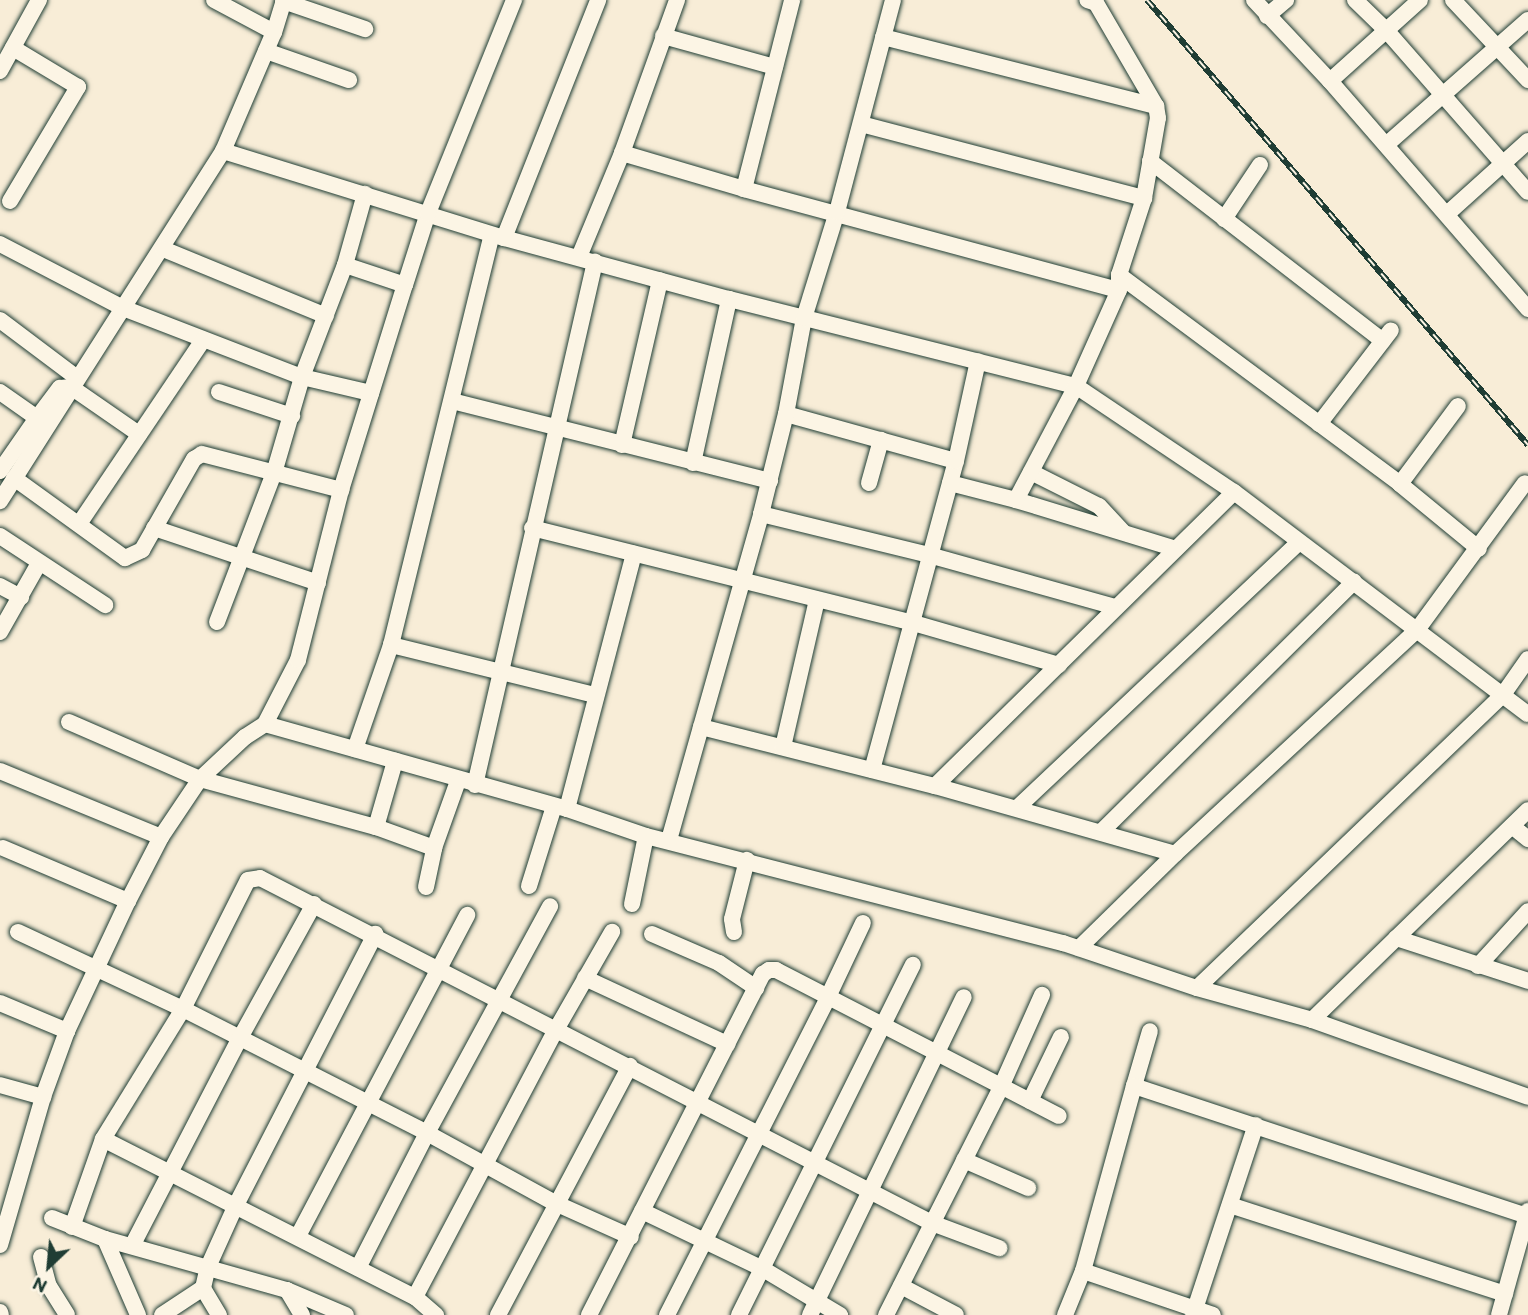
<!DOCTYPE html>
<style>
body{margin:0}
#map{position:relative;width:1528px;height:1315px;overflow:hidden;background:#f8edd7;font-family:Itim,sans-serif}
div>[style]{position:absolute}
.roads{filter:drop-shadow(0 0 2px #1f3d34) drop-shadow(0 0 2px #1f3d34)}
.minor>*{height:16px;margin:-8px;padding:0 8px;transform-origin:8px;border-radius:8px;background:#fcf5e5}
.rail>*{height:6px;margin-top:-3px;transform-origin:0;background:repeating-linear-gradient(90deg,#fcf5e5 0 10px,#1f3d34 0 20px);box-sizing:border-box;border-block:2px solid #1f3d34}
span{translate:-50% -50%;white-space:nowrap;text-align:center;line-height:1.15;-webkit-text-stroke:5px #fcf5e5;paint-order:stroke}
.north{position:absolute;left:14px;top:1231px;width:70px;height:70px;-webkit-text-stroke:5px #fcf5e5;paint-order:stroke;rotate:206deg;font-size:19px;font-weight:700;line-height:28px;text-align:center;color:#1f3d34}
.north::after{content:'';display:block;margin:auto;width:24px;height:32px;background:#1f3d34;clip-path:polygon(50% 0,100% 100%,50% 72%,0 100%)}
</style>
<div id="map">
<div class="roads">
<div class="minor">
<i style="left:214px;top:0;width:68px;rotate:28.1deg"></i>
<i style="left:284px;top:0;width:34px;rotate:107deg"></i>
<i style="left:274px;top:32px;width:129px;rotate:113.2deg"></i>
<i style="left:223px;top:151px;width:186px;rotate:122.5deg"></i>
<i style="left:123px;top:308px;width:192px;rotate:21.1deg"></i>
<i style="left:302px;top:377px;width:71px;rotate:13.1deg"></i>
<i style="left:1254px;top:0;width:111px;rotate:46.8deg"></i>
<i style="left:1330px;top:81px;width:302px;rotate:49deg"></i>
<i style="left:1355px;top:0;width:43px;rotate:44.1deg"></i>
<i style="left:1386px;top:30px;width:215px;rotate:48.8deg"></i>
<i style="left:1453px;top:0;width:110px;rotate:46.8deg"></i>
<i style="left:283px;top:1px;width:87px;rotate:18.9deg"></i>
<i style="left:1267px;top:16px;width:25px;rotate:-40deg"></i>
<i style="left:663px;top:36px;width:116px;rotate:15.5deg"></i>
<i style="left:883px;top:37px;width:282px;rotate:14.2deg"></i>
<i style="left:266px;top:51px;width:88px;rotate:19.3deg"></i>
<i style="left:0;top:71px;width:81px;rotate:-61.2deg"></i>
<i style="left:1330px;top:81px;width:121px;rotate:-42deg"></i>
<i style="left:861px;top:124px;width:293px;rotate:14.7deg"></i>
<i style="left:1386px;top:145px;width:189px;rotate:-41.4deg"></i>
<i style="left:223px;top:151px;width:294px;rotate:17.2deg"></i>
<i style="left:504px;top:238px;width:233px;rotate:15.2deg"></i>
<i style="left:729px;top:299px;width:358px;rotate:14.1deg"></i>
<i style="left:1076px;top:386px;width:190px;rotate:33.9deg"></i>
<i style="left:1234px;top:492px;width:368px;rotate:37.1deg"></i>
<i style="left:622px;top:153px;width:127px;rotate:16.4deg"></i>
<i style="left:744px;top:189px;width:388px;rotate:15.1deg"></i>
<i style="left:1150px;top:161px;width:294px;rotate:37.7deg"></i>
<i style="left:744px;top:189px;width:195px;rotate:-75.7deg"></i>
<i style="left:10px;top:201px;width:133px;rotate:-59.2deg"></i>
<i style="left:78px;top:87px;width:76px;rotate:-149deg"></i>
<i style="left:1447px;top:214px;width:109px;rotate:-42deg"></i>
<i style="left:1224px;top:219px;width:65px;rotate:-56.3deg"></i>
<i style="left:504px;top:238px;width:256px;rotate:-68.4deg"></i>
<i style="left:0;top:244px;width:139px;rotate:27.5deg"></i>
<i style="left:123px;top:308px;width:229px;rotate:122.5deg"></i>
<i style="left:163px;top:249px;width:176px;rotate:22.3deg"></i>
<i style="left:579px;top:257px;width:113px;rotate:-67.5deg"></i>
<i style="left:622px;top:153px;width:163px;rotate:-70.2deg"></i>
<i style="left:345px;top:265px;width:74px;rotate:-74.3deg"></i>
<i style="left:1119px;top:275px;width:350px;rotate:36.6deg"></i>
<i style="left:1400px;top:484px;width:102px;rotate:39.4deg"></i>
<i style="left:0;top:320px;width:95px;rotate:36.9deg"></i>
<i style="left:0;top:392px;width:45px;rotate:35.1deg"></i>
<i style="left:37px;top:418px;width:38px;rotate:-53deg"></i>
<i style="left:60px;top:388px;width:11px;rotate:-5deg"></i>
<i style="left:71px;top:387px;width:83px;rotate:34.7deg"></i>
<i style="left:219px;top:392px;width:77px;rotate:18.2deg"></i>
<i style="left:452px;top:401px;width:328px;rotate:14.1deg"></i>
<i style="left:786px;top:414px;width:176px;rotate:15.5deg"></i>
<i style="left:1319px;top:424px;width:118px;rotate:-52.5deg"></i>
<i style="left:622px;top:445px;width:169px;rotate:-77deg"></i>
<i style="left:693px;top:463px;width:168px;rotate:-77.6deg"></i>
<i style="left:0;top:471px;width:65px;rotate:-55.1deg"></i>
<i style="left:1031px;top:472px;width:76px;rotate:26.6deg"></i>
<i style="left:1099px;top:506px;width:35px;rotate:47deg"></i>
<i style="left:14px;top:478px;width:137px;rotate:35.8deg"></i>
<i style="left:125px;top:558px;width:19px;rotate:-25deg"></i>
<i style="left:142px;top:550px;width:105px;rotate:-60.3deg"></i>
<i style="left:194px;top:459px;width:9px;rotate:-32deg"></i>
<i style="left:202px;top:454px;width:144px;rotate:14.5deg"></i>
<i style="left:869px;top:483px;width:45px;rotate:-74.4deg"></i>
<i style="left:950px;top:483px;width:68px;rotate:14.4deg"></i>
<i style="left:1016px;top:500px;width:167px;rotate:17deg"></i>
<i style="left:1400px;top:484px;width:97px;rotate:-53.4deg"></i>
<i style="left:1016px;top:500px;width:129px;rotate:-62.2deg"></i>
<i style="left:1076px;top:386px;width:105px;rotate:-65.9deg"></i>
<i style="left:1119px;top:290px;width:15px;rotate:-90deg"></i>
<i style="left:1119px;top:275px;width:81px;rotate:-72deg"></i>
<i style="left:1144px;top:198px;width:81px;rotate:-80.1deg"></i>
<i style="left:1158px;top:118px;width:12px;rotate:-99deg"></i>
<i style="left:1156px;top:106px;width:119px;rotate:-120.2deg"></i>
<i style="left:1096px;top:3px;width:9px;rotate:-162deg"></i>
<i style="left:761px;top:514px;width:173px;rotate:13.7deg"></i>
<i style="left:929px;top:555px;width:193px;rotate:15.6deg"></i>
<i style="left:79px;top:524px;width:222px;rotate:-56deg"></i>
<i style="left:154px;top:528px;width:173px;rotate:18.5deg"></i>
<i style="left:532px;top:528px;width:390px;rotate:14deg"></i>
<i style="left:910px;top:622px;width:155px;rotate:16.1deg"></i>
<i style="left:0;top:536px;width:126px;rotate:33.3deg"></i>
<i style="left:0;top:586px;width:24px;rotate:28deg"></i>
<i style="left:217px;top:622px;width:160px;rotate:-69.1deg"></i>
<i style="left:274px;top:473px;width:100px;rotate:-73.7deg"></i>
<i style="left:302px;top:377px;width:120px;rotate:-69deg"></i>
<i style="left:345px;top:265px;width:63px;rotate:18.4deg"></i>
<i style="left:0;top:632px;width:79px;rotate:-60.5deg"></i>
<i style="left:391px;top:645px;width:210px;rotate:13.8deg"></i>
<i style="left:69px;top:722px;width:143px;rotate:23.5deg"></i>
<i style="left:200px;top:779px;width:182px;rotate:15.3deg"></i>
<i style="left:376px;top:827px;width:62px;rotate:19.9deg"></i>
<i style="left:265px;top:724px;width:314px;rotate:15.7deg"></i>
<i style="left:567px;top:809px;width:83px;rotate:18.9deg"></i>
<i style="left:646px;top:836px;width:431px;rotate:14.4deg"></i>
<i style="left:1063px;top:943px;width:141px;rotate:18.6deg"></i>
<i style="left:1197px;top:988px;width:119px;rotate:15.5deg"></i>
<i style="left:1312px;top:1020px;width:229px;rotate:19.6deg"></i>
<i style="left:701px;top:727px;width:241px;rotate:14.2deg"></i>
<i style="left:935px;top:786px;width:249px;rotate:15.8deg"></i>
<i style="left:783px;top:747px;width:151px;rotate:-77deg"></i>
<i style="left:355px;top:749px;width:110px;rotate:-70.9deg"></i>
<i style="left:391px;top:645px;width:422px;rotate:-76.2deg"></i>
<i style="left:872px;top:770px;width:320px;rotate:-74.8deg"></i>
<i style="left:956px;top:461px;width:102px;rotate:-77.6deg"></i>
<i style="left:0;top:771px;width:174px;rotate:22.3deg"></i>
<i style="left:475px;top:785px;width:537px;rotate:-77.08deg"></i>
<i style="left:935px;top:786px;width:419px;rotate:-44.5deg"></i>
<i style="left:1017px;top:808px;width:388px;rotate:-43.3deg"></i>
<i style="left:567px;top:809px;width:264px;rotate:-75.3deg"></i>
<i style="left:1512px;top:826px;width:21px;rotate:39deg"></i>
<i style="left:376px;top:827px;width:69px;rotate:-73.9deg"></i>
<i style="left:1101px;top:832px;width:356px;rotate:-44.7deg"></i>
<i style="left:669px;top:840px;width:339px;rotate:-74.2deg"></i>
<i style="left:761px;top:514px;width:103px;rotate:-76deg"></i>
<i style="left:786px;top:414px;width:98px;rotate:-79.4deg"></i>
<i style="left:804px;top:318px;width:111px;rotate:-72.7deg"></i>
<i style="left:837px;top:212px;width:219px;rotate:-75.2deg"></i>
<i style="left:3px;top:848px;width:136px;rotate:23deg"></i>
<i style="left:529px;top:886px;width:84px;rotate:-72.6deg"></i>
<i style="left:426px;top:887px;width:40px;rotate:-78deg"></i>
<i style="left:434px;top:848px;width:71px;rotate:-70.3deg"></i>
<i style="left:632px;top:904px;width:69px;rotate:-78.4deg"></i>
<i style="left:18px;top:932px;width:182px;rotate:25deg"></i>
<i style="left:183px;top:1009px;width:274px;rotate:26.9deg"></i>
<i style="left:427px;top:1133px;width:146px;rotate:28.7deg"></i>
<i style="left:555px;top:1203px;width:83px;rotate:24.1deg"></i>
<i style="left:734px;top:932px;width:13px;rotate:-99deg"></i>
<i style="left:732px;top:919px;width:61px;rotate:-75.7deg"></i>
<i style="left:652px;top:934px;width:73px;rotate:23.4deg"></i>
<i style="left:719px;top:963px;width:45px;rotate:34deg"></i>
<i style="left:1396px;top:938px;width:139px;rotate:18deg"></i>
<i style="left:1079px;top:948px;width:134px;rotate:-44.4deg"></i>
<i style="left:1175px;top:854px;width:330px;rotate:-42.8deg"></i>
<i style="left:1417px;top:630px;width:182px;rotate:-53.7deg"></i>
<i style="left:1478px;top:966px;width:74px;rotate:-47.7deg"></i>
<i style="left:585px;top:978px;width:157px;rotate:24.9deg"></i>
<i style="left:1197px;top:988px;width:422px;rotate:-43.8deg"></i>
<i style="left:1502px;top:696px;width:45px;rotate:-54.9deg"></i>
<i style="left:0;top:1003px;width:73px;rotate:22.7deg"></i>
<i style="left:1312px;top:1020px;width:301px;rotate:-44.2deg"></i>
<i style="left:0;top:1085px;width:45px;rotate:15.6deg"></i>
<i style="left:1134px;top:1086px;width:57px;rotate:-73.8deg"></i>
<i style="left:1030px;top:1101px;width:71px;rotate:-64.2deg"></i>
<i style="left:103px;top:1139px;width:350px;rotate:26.9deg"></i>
<i style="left:415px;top:1297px;width:28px;rotate:41deg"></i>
<i style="left:964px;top:1160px;width:70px;rotate:23.6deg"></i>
<i style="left:1230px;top:1205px;width:289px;rotate:17.9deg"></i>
<i style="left:642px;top:1211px;width:134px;rotate:25.6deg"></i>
<i style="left:763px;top:1269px;width:90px;rotate:30.9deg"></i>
<i style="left:52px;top:1218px;width:57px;rotate:21.6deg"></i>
<i style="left:105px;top:1239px;width:189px;rotate:15.7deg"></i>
<i style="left:287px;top:1290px;width:64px;rotate:23deg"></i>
<i style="left:72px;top:1227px;width:93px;rotate:-70.6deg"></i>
<i style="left:103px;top:1139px;width:153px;rotate:-58.4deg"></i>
<i style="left:183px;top:1009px;width:144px;rotate:-63.3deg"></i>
<i style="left:248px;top:880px;width:12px;rotate:-9deg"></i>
<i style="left:260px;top:878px;width:755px;rotate:27.18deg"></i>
<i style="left:932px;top:1223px;width:72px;rotate:20.5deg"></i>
<i style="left:298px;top:1236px;width:363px;rotate:-62.2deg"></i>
<i style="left:105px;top:1239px;width:83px;rotate:66.5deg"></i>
<i style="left:0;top:1245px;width:154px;rotate:-73.8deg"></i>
<i style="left:43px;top:1097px;width:70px;rotate:-70deg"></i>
<i style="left:67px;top:1031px;width:144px;rotate:-64.9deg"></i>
<i style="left:128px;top:901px;width:72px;rotate:-62.7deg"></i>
<i style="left:161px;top:837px;width:70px;rotate:-56.1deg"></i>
<i style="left:200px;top:779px;width:62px;rotate:-43deg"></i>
<i style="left:245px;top:737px;width:24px;rotate:-33deg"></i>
<i style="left:265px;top:724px;width:72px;rotate:-62.7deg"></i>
<i style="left:298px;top:660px;width:175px;rotate:-75.8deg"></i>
<i style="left:341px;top:490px;width:215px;rotate:-72.7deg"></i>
<i style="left:405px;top:285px;width:76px;rotate:-72.3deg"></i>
<i style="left:428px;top:213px;width:230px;rotate:-68deg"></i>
<i style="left:132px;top:1246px;width:234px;rotate:-62.6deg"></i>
<i style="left:240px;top:1038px;width:153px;rotate:-61.1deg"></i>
<i style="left:41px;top:1257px;width:30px;rotate:75deg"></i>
<i style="left:49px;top:1286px;width:34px;rotate:58deg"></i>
<i style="left:358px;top:1268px;width:152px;rotate:-62.9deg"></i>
<i style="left:427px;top:1133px;width:258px;rotate:-61.5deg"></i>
<i style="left:1083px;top:1271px;width:137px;rotate:18.7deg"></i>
<i style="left:901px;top:1286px;width:62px;rotate:27.8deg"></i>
<i style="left:287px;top:1290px;width:29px;rotate:59deg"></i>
<i style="left:415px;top:1297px;width:304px;rotate:-62.2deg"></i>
<i style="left:557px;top:1028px;width:111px;rotate:-60.2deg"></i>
<i style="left:0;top:1312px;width:3px;rotate:72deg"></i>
<i style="left:162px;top:1315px;width:49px;rotate:-33.4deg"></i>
<i style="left:219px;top:1315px;width:31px;rotate:-121deg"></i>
<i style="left:203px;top:1288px;width:22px;rotate:-77deg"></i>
<i style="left:208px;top:1267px;width:68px;rotate:-65.7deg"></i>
<i style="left:236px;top:1205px;width:305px;rotate:-62.8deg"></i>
<i style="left:498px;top:1315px;width:282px;rotate:-62.1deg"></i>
<i style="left:589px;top:1315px;width:383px;rotate:-63deg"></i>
<i style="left:763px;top:974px;width:7px;rotate:-34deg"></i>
<i style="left:769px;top:970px;width:7px"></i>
<i style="left:776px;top:970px;width:318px;rotate:27.3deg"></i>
<i style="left:667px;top:1315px;width:354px;rotate:-63.1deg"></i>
<i style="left:827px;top:999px;width:84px;rotate:-64.7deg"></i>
<i style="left:739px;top:1315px;width:391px;rotate:-63.6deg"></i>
<i style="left:810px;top:1315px;width:353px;rotate:-64.2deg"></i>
<i style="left:886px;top:1315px;width:255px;rotate:-63.2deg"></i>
<i style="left:1001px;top:1087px;width:101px;rotate:-66deg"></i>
<i style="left:1065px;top:1315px;width:48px;rotate:-67.8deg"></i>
<i style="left:1083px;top:1271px;width:192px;rotate:-74.6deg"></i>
<i style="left:1134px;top:1086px;width:414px;rotate:18.3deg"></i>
<i style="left:1193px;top:1315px;width:200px;rotate:-71.7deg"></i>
<i style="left:1499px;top:1315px;width:108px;rotate:-74.4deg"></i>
</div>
</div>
<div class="rail">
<i style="left:1147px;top:0;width:586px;rotate:49.43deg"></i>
</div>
<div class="north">N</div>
</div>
